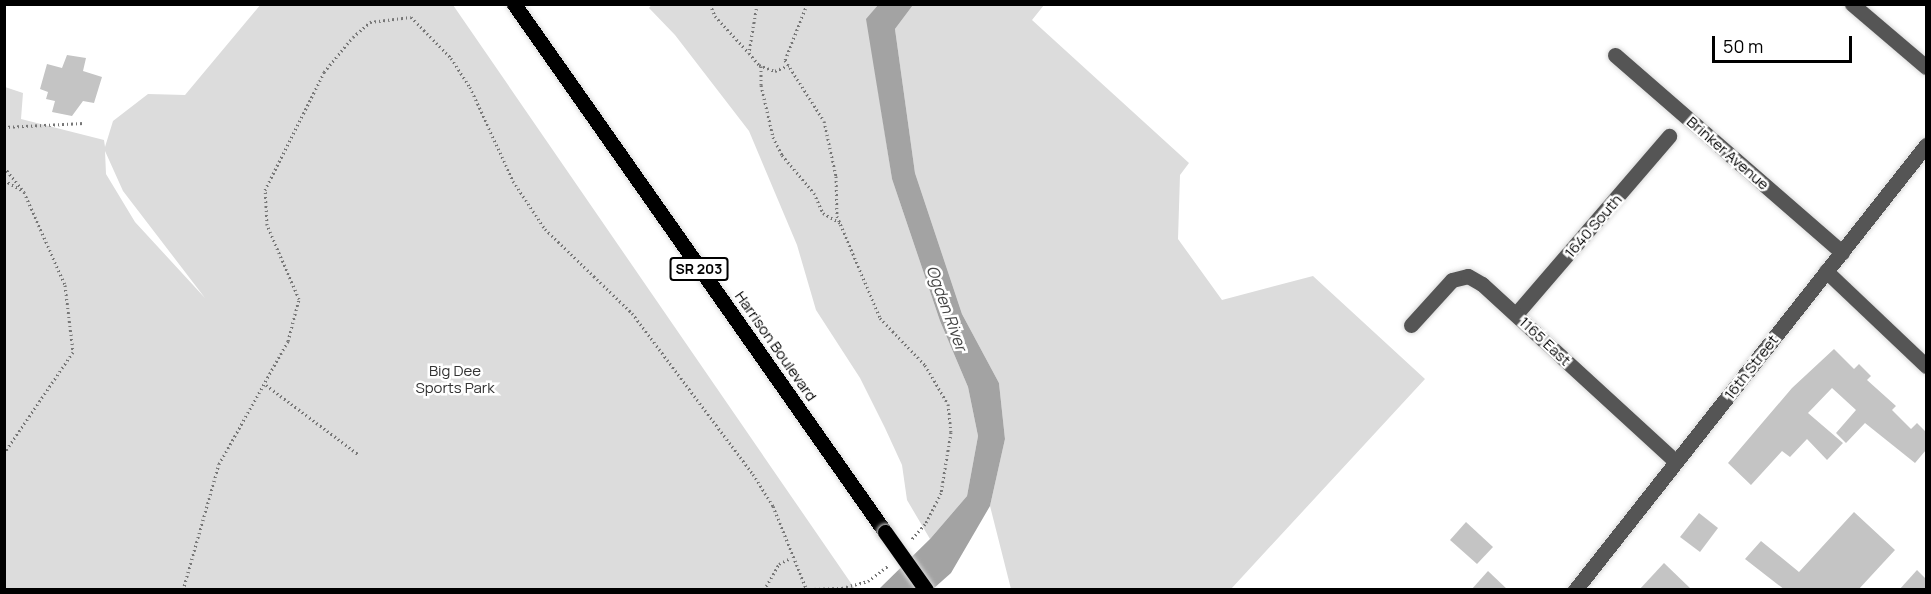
<!DOCTYPE html>
<style>
body{margin:0}
#map{position:relative;width:1931px;height:594px;overflow:hidden;background:#fff;font-family:Manrope,sans-serif}
div>[style]{position:absolute}
.green>*{inset:0;background:#dcdcdc}
.water>*{inset:0;background:#a3a3a3}
.building>*{inset:0;background:#c4c4c4}
.path>*{height:3px;margin-top:-1.5px;transform-origin:0;background:repeating-linear-gradient(90deg,#777 0 1.5px,transparent 0 4.5px)}
.roads{filter:drop-shadow(0 0 2px #dbdbdb) drop-shadow(0 0 2px #dbdbdb)}
.minor>*{height:15px;margin:-7.5px;padding:0 7.5px;transform-origin:7.5px;border-radius:7.5px;background:#555}
.major>*{height:15px;margin:-7.5px;padding:0 7.5px;transform-origin:7.5px;border-radius:7.5px;background:#000}
.bridges{filter:drop-shadow(0 0 2px #dbdbdb) drop-shadow(0 0 2px #dbdbdb)}
.major-bridge>*{height:15px;margin:-7.5px;padding:0 7.5px;transform-origin:7.5px;border-radius:7.5px;background:#000}
span{translate:-50% -50%;white-space:nowrap;text-align:center;line-height:1.15;-webkit-text-stroke:5px #fff;paint-order:stroke}
.shield-label span{padding:2px 4px;background:#fff;border:2px solid;border-radius:4px;-webkit-text-stroke-width:0}
.shield-label{font-size:14px;color:#000;font-weight:700}
.street-label{font-size:15px;color:#000}
.park-label{font-size:15px;color:#333}
.water-label{font-size:16px;color:#444;font-style:italic}
.frame{position:absolute;inset:0;border:6px solid #000;pointer-events:none}
.scale{position:absolute;left:1712px;top:36px;width:140px;height:27px;box-sizing:border-box;border:3px solid #000;border-top:0;padding-left:8px;font-size:18px;line-height:21px;white-space:nowrap;color:#000;-webkit-text-stroke:4px #fff;paint-order:stroke}
</style>
<div id="map">
<div class="green">
<i style="clip-path:polygon(evenodd,261px 4px,453px 5px,855px 589px,5px 589px,5px 87px,23px 93px,21px 119px,104px 140px,105px 147px,113px 121px,148px 94px,185px 95px,261px 4px,105px 151px,123px 191px,205px 298px,135px 222px,106px 174px,105px 151px)"></i>
<i style="clip-path:polygon(652px 4px,878px 5px,867px 19px,892px 179px,940px 321px,968px 387px,978px 436px,967px 496px,930px 539px,907px 500px,902px 465px,885px 428px,860px 378px,816px 310px,797px 245px,749px 131px,675px 35px,649px 8px)"></i>
<i style="clip-path:polygon(913px 5px,1044px 5px,1032px 20px,1189px 163px,1180px 175px,1178px 239px,1222px 300px,1313px 276px,1425px 379px,1231px 589px,1011px 589px,990px 506px,1005px 439px,999px 383px,962px 314px,915px 173px,895px 29px)"></i>
</div>
<div class="water">
<i style="clip-path:polygon(878px 5px,913px 5px,895px 29px,915px 173px,962px 314px,999px 383px,1005px 439px,990px 506px,951px 573px,933px 589px,879px 589px,930px 539px,967px 496px,978px 436px,968px 387px,940px 321px,892px 179px,866px 19px)"></i>
</div>
<div class="building">
<i style="clip-path:polygon(67px 55px,86px 58px,83px 71px,102px 77px,94px 103px,83px 101px,72px 116px,52px 112px,55px 101px,46px 99px,48px 92px,40px 89px,47px 64px,62px 68px)"></i>
<i style="clip-path:polygon(1834px 349px,1854px 369px,1859px 364px,1871px 376px,1867px 380px,1896px 406px,1892px 410px,1911px 429px,1917px 423px,1926px 432px,1926px 450px,1915px 463px,1865px 423px,1846px 443px,1836px 433px,1856px 410px,1832px 388px,1808px 413px,1843px 443px,1827px 460px,1807px 439px,1790px 457px,1782px 451px,1751px 485px,1728px 463px,1792px 388px)"></i>
<i style="clip-path:polygon(1854px 512px,1895px 550px,1858px 590px,1785px 590px,1745px 559px,1761px 541px,1799px 572px)"></i>
<i style="clip-path:polygon(1699px 513px,1718px 528px,1700px 552px,1680px 537px)"></i>
<i style="clip-path:polygon(1466px 522px,1493px 547px,1477px 564px,1450px 540px)"></i>
<i style="clip-path:polygon(1664px 563px,1692px 590px,1639px 590px)"></i>
<i style="clip-path:polygon(1917px 570px,1926px 579px,1926px 590px,1899px 590px)"></i>
<i style="clip-path:polygon(1488px 571px,1508px 590px,1471px 590px)"></i>
</div>
<div class="path">
<i style="left:710px;top:4px;width:13px;rotate:67deg"></i>
<i style="left:715px;top:16px;width:49px;rotate:47.5deg"></i>
<i style="left:757px;top:4px;width:50px;rotate:99.3deg"></i>
<i style="left:749px;top:53px;width:16px;rotate:50deg"></i>
<i style="left:759px;top:65px;width:17px;rotate:21deg"></i>
<i style="left:775px;top:71px;width:15px;rotate:-23deg"></i>
<i style="left:807px;top:4px;width:60px;rotate:111.4deg"></i>
<i style="left:785px;top:60px;width:72px;rotate:57.4deg"></i>
<i style="left:824px;top:121px;width:56px;rotate:77.7deg"></i>
<i style="left:836px;top:176px;width:40px;rotate:88.6deg"></i>
<i style="left:837px;top:216px;width:111px;rotate:67.1deg"></i>
<i style="left:880px;top:318px;width:65px;rotate:46.2deg"></i>
<i style="left:925px;top:365px;width:45px;rotate:59.5deg"></i>
<i style="left:948px;top:404px;width:28px;rotate:84deg"></i>
<i style="left:951px;top:432px;width:62px;rotate:99.3deg"></i>
<i style="left:941px;top:493px;width:35px;rotate:117deg"></i>
<i style="left:925px;top:524px;width:21px;rotate:131deg"></i>
<i style="left:761px;top:66px;width:19px;rotate:90deg"></i>
<i style="left:761px;top:85px;width:53px;rotate:77deg"></i>
<i style="left:773px;top:137px;width:20px;rotate:63deg"></i>
<i style="left:782px;top:155px;width:50px;rotate:49.9deg"></i>
<i style="left:814px;top:193px;width:22px;rotate:66deg"></i>
<i style="left:823px;top:213px;width:20px;rotate:30deg"></i>
<i style="left:4px;top:127px;width:80px;rotate:-2.9deg"></i>
<i style="left:4px;top:167px;width:32px;rotate:51deg"></i>
<i style="left:24px;top:192px;width:102px;rotate:66.2deg"></i>
<i style="left:65px;top:285px;width:67px;rotate:83.2deg"></i>
<i style="left:73px;top:352px;width:122px;rotate:124.3deg"></i>
<i style="left:4px;top:180px;width:20px;rotate:30deg"></i>
<i style="left:266px;top:385px;width:115px;rotate:36.9deg"></i>
<i style="left:183px;top:590px;width:131px;rotate:-74.1deg"></i>
<i style="left:219px;top:464px;width:141px;rotate:-60.7deg"></i>
<i style="left:288px;top:341px;width:43px;rotate:-75.3deg"></i>
<i style="left:299px;top:299px;width:81px;rotate:-113.4deg"></i>
<i style="left:267px;top:225px;width:35px;rotate:-93deg"></i>
<i style="left:265px;top:190px;width:132px;rotate:-63.4deg"></i>
<i style="left:324px;top:72px;width:45px;rotate:-50.4deg"></i>
<i style="left:353px;top:37px;width:23px;rotate:-41deg"></i>
<i style="left:370px;top:22px;width:41px;rotate:-7deg"></i>
<i style="left:411px;top:17px;width:57px;rotate:45.7deg"></i>
<i style="left:451px;top:58px;width:35px;rotate:57deg"></i>
<i style="left:470px;top:87px;width:103px;rotate:65.4deg"></i>
<i style="left:513px;top:181px;width:58px;rotate:56.3deg"></i>
<i style="left:545px;top:229px;width:121px;rotate:44deg"></i>
<i style="left:632px;top:313px;width:201px;rotate:53.1deg"></i>
<i style="left:753px;top:474px;width:38px;rotate:58deg"></i>
<i style="left:773px;top:506px;width:88px;rotate:68.1deg"></i>
<i style="left:764px;top:590px;width:30px;rotate:-60deg"></i>
<i style="left:779px;top:564px;width:13px;rotate:-27deg"></i>
<i style="left:783px;top:590px;width:59px;rotate:-1.9deg"></i>
<i style="left:842px;top:588px;width:27px;rotate:-15deg"></i>
<i style="left:868px;top:581px;width:26px;rotate:-37deg"></i>
</div>
<div class="roads">
<div class="minor">
<i style="left:1852px;top:4px;width:97px;rotate:40.4deg"></i>
<i style="left:1615px;top:55px;width:301px;rotate:41deg"></i>
<i style="left:1826px;top:271px;width:138px;rotate:43.5deg"></i>
<i style="left:1516px;top:314px;width:235px;rotate:-49.3deg"></i>
<i style="left:1411px;top:325px;width:61px;rotate:-47.7deg"></i>
<i style="left:1452px;top:280px;width:16px;rotate:-14deg"></i>
<i style="left:1468px;top:276px;width:16px;rotate:30deg"></i>
<i style="left:1482px;top:284px;width:263px;rotate:42.5deg"></i>
<i style="left:1575px;top:590px;width:567px;rotate:-51.73deg"></i>
</div>
<div class="major">
<i style="left:514px;top:4px;width:645px;rotate:54.91deg"></i>
</div>
</div>
<div class="bridges">
<div class="major-bridge">
<i style="left:885px;top:532px;width:71px;rotate:54.7deg"></i>
</div>
</div>
<div class="shield-label">
<span style="left:699px;top:269px">SR 203</span>
</div>
<div class="street-label">
<span style="left:1728px;top:153px;rotate:41deg">Brinker Avenue</span>
<span style="left:1593px;top:226px;rotate:-49deg">1640 South</span>
<span style="left:1545px;top:341px;rotate:43deg">1165 East</span>
<span style="left:776px;top:346px;rotate:55deg">Harrison Boulevard</span>
<span style="left:1751px;top:367px;rotate:-52deg">16th Street</span>
</div>
<div class="park-label">
<span style="left:455px;top:379px">Big Dee<br>Sports Park</span>
</div>
<div class="water-label">
<span style="left:947px;top:308px;rotate:70deg">Ogden River</span>
</div>
<div class="frame"></div>
<div class="scale">50 m</div>
</div>
